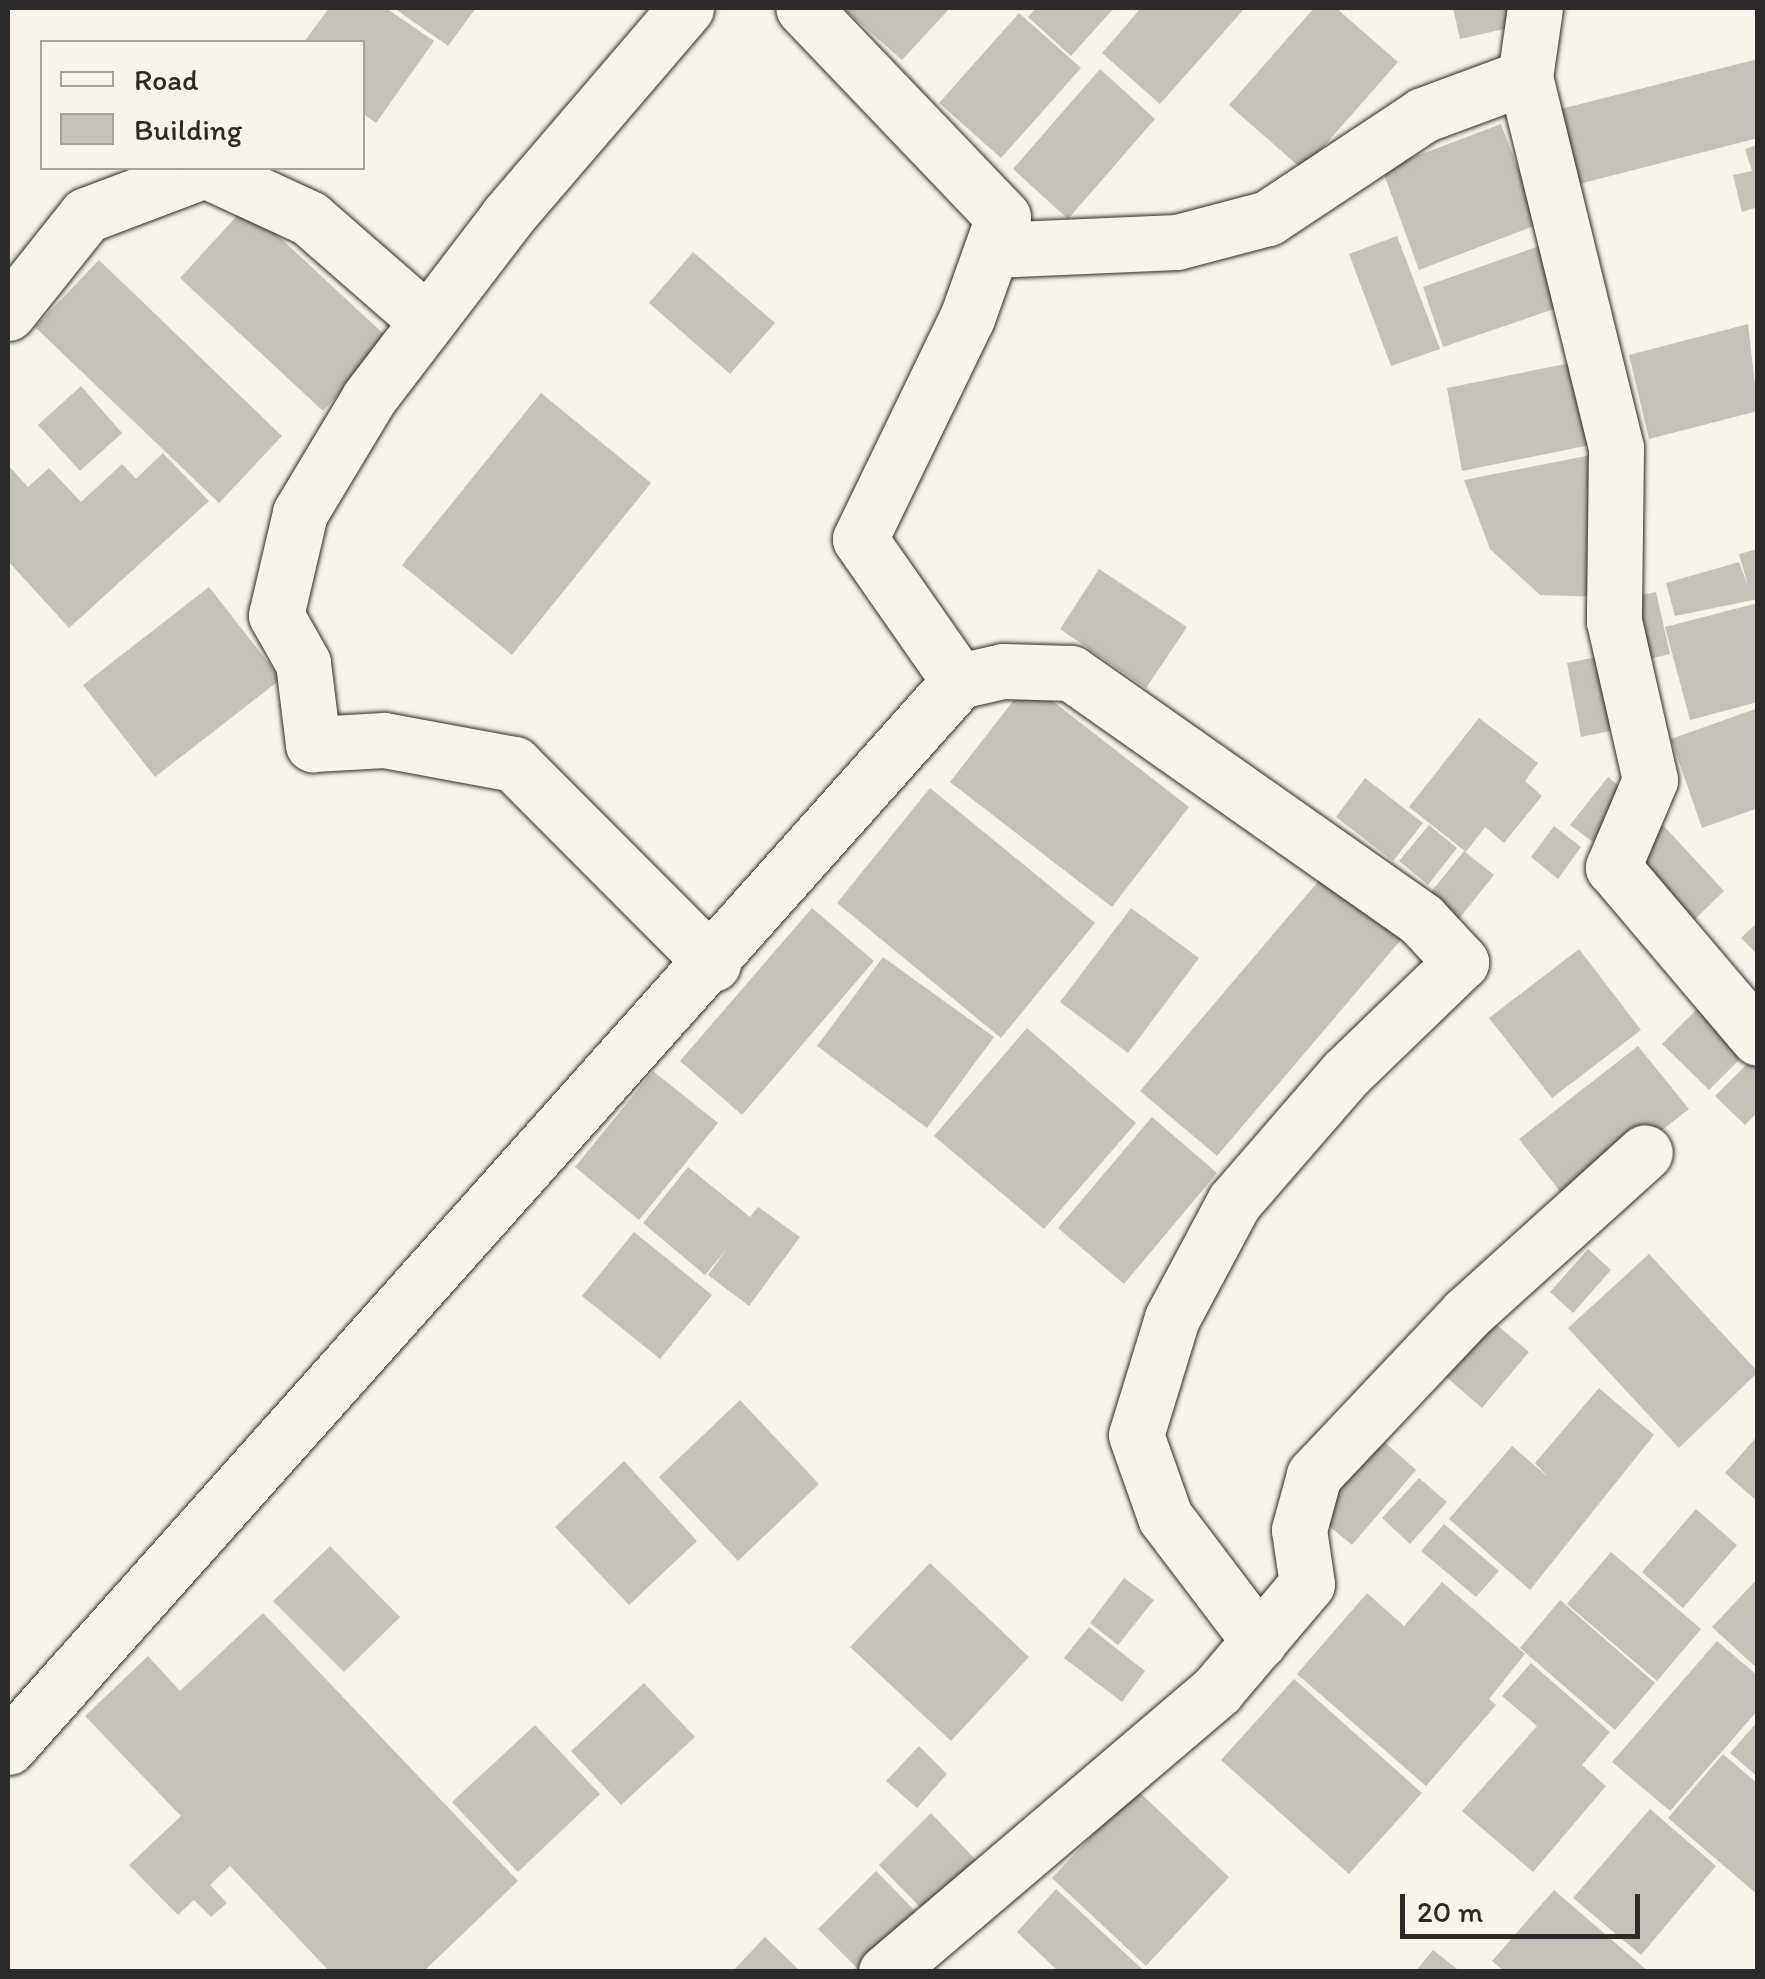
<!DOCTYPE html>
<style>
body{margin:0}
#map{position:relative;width:1765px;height:1979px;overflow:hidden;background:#f7f3e8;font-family:Itim,sans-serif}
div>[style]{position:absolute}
.building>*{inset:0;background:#c4c1b9}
.roads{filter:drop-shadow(0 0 2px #2b2b2b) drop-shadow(0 0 2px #2b2b2b)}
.street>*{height:55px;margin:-27.5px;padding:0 27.5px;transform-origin:27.5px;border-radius:27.5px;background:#f7f3e8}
span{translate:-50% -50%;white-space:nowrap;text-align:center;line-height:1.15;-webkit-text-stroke:8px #f7f3e8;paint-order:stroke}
.frame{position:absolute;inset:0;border:10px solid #2b2b2b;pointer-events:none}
.legend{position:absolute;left:40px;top:40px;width:325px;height:130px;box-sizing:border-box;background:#f7f3e8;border:2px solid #a5a39c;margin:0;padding:12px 18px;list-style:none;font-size:30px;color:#2b2b2b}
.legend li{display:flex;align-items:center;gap:20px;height:50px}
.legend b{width:50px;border:2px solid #a5a39c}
.scale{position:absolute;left:1400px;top:1894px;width:240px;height:45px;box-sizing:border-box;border:5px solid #2b2b2b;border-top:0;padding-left:12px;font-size:30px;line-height:35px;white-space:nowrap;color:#2b2b2b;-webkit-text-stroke:8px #f7f3e8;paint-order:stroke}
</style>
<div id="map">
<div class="building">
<i style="clip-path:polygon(329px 8px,386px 8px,434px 41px,376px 123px,362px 113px,362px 42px,304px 42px)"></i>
<i style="clip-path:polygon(394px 8px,476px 8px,448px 46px)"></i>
<i style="clip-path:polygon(843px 8px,950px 8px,902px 60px)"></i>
<i style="clip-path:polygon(1036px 8px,1114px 8px,1071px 56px,1028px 17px)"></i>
<i style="clip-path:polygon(1141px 8px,1245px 8px,1160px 104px,1102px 53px)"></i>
<i style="clip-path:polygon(1314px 8px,1336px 8px,1398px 62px,1303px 170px,1229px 105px)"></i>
<i style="clip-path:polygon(1453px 8px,1518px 8px,1522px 25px,1460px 39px)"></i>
<i style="clip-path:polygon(1019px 13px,1081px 68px,1001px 158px,939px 103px)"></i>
<i style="clip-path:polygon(1758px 59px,1758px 138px,1560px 189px,1541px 114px)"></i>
<i style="clip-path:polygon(1100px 69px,1155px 119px,1068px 219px,1013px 169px)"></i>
<i style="clip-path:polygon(1501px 124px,1539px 224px,1419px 270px,1382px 169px)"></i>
<i style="clip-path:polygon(1758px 145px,1758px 207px,1742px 212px,1733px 175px,1752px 171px,1745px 149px)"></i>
<i style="clip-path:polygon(246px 206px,389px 339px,323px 411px,180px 278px)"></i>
<i style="clip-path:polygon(1397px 236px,1440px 349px,1391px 366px,1349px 254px)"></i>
<i style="clip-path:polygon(1542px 245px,1563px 306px,1443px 347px,1423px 287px)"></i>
<i style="clip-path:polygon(693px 252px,775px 323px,730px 374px,649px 303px)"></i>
<i style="clip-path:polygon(99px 260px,282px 436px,219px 503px,35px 327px)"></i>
<i style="clip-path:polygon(1748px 324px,1758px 411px,1649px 439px,1629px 355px)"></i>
<i style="clip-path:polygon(1580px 361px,1595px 444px,1462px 471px,1447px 388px)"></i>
<i style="clip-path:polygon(81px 386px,122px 433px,80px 471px,38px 425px)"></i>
<i style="clip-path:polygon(541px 393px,651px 483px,512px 655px,402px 565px)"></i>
<i style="clip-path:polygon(163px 453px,209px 501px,69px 628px,8px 561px,8px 465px,28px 487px,49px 468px,81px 502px,122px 464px,136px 479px)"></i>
<i style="clip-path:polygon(1591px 455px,1603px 597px,1540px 595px,1490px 549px,1464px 480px)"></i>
<i style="clip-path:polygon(1758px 549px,1758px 599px,1675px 616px,1666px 583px,1739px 562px,1748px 586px,1739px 554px)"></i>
<i style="clip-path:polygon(1099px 569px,1187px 627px,1146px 688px,1060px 629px)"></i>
<i style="clip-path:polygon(209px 587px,281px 679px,155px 777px,83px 685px)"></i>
<i style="clip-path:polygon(1656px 592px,1670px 654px,1632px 663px,1619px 600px)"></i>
<i style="clip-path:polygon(1758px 603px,1758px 702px,1690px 720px,1665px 627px)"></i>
<i style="clip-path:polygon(1616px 653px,1629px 727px,1581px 737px,1567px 663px)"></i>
<i style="clip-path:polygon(1028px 682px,1189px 807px,1112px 907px,950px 782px)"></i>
<i style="clip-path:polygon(1758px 708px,1758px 808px,1702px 828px,1671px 739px)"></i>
<i style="clip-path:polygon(1479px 718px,1538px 763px,1525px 781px,1542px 796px,1504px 843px,1485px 827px,1466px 852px,1409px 807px)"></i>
<i style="clip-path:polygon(1608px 777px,1633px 798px,1597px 845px,1570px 825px)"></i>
<i style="clip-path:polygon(1365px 778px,1423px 823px,1393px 861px,1336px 817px)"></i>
<i style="clip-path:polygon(930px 788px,1095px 923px,1001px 1038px,837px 903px)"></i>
<i style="clip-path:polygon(1429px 825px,1457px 848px,1428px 885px,1399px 861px)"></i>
<i style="clip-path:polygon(1663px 825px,1724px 891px,1689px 925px,1627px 857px)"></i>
<i style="clip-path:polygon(1554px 826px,1581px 847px,1558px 879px,1531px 857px)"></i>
<i style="clip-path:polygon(1464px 851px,1494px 875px,1458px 920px,1428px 896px)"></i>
<i style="clip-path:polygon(1327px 871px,1405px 935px,1217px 1156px,1140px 1091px)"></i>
<i style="clip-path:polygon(812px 908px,874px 961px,742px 1115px,680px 1061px)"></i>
<i style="clip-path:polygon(1131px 908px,1199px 958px,1128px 1053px,1060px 1002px)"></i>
<i style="clip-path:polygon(1758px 922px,1758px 955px,1741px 938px)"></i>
<i style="clip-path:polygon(1579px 949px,1641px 1030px,1552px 1098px,1489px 1018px)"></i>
<i style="clip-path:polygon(883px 957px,994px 1037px,927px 1128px,817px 1046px)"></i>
<i style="clip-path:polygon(1697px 1009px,1744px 1055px,1709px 1090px,1662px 1044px)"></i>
<i style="clip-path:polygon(1027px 1028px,1136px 1123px,1044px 1229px,934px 1136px)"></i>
<i style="clip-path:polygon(1638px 1046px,1689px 1109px,1569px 1203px,1519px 1139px)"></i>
<i style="clip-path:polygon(1750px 1061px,1758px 1068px,1758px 1112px,1745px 1125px,1715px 1096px)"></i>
<i style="clip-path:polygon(653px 1071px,718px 1123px,639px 1220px,575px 1167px)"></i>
<i style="clip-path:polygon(1152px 1117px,1217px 1173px,1124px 1284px,1058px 1228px)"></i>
<i style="clip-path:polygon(688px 1167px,750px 1217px,758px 1207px,800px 1237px,749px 1306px,708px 1275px,727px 1249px,705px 1275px,643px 1223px)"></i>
<i style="clip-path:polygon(634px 1232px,712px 1295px,660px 1359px,582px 1296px)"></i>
<i style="clip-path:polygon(1588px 1249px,1611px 1270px,1573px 1313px,1550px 1292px)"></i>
<i style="clip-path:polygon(1649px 1254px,1758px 1372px,1679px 1448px,1568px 1328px)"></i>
<i style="clip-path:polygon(1478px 1309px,1529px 1352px,1482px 1408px,1430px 1363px)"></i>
<i style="clip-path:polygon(1599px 1388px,1654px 1435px,1530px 1590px,1449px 1519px,1512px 1446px,1548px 1477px,1535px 1463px)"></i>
<i style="clip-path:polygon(740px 1400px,819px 1484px,738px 1561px,659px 1477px)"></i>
<i style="clip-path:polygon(1758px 1435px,1758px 1502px,1725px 1473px)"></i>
<i style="clip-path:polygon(1381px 1439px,1416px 1470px,1352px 1545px,1317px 1516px)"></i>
<i style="clip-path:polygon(624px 1461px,697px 1541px,629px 1605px,555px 1527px)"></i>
<i style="clip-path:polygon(1419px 1478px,1447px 1502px,1410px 1544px,1382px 1518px)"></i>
<i style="clip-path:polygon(1696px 1509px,1737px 1545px,1683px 1608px,1642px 1572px)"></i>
<i style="clip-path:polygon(1444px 1524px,1499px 1571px,1476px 1597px,1421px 1551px)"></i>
<i style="clip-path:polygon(330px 1546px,400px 1617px,344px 1672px,273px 1601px)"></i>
<i style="clip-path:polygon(1611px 1552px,1701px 1629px,1657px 1681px,1567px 1604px)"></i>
<i style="clip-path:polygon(930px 1563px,1029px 1657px,951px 1741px,850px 1647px)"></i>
<i style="clip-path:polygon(1124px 1578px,1154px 1600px,1118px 1645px,1090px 1623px)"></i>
<i style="clip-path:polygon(1758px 1578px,1758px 1669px,1712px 1627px)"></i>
<i style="clip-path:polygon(1442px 1582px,1525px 1654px,1489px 1699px,1496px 1705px,1426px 1786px,1297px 1674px,1367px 1593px,1404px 1626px)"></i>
<i style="clip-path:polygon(1560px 1600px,1655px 1683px,1615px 1730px,1520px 1648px)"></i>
<i style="clip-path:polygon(263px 1613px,518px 1881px,423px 1972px,330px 1972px,230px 1866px,210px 1885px,227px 1903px,211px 1917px,194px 1900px,178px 1915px,129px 1865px,181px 1816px,85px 1716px,148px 1656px,180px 1691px)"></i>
<i style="clip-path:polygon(1089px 1627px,1145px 1671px,1122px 1702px,1064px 1658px)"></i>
<i style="clip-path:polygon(1717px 1641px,1758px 1676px,1758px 1710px,1670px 1811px,1612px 1762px)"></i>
<i style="clip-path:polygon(1531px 1663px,1610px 1732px,1582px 1765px,1606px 1786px,1533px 1872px,1462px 1811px,1537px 1726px,1502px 1696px)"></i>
<i style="clip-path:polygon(1294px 1679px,1422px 1793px,1349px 1874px,1221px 1760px)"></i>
<i style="clip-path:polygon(644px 1683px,695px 1737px,621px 1805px,571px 1751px)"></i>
<i style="clip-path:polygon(1758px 1721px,1758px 1777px,1730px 1753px)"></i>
<i style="clip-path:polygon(535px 1725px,600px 1794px,518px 1872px,452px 1802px)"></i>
<i style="clip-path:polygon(919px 1746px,947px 1774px,917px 1808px,886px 1781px)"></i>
<i style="clip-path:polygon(1723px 1754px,1758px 1784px,1758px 1895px,1668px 1818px)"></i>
<i style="clip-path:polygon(1136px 1789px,1229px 1877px,1146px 1966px,1052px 1878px)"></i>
<i style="clip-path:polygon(1650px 1809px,1716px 1866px,1641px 1955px,1573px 1898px)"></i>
<i style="clip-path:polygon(931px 1813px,976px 1860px,924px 1911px,879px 1865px)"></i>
<i style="clip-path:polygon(876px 1871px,922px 1918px,861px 1972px,818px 1929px)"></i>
<i style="clip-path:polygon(1056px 1889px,1142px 1969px,1139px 1972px,1059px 1972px,1017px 1932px)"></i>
<i style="clip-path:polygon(1554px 1890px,1649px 1972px,1505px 1972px,1492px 1961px)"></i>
<i style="clip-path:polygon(765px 1937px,801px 1972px,732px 1972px)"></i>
<i style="clip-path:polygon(1433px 1950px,1461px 1972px,1415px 1972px)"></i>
</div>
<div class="roads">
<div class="street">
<i style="left:686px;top:8px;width:274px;rotate:130.6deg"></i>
<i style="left:508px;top:216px;width:229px;rotate:127.4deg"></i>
<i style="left:369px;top:398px;width:134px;rotate:121deg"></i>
<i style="left:300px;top:513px;width:105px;rotate:103.2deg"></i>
<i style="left:276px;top:615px;width:55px;rotate:60.6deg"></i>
<i style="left:303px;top:663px;width:82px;rotate:83deg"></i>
<i style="left:313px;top:744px;width:71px;rotate:-3.2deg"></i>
<i style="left:384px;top:740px;width:132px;rotate:10.5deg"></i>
<i style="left:514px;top:764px;width:282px;rotate:45.1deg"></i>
<i style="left:1535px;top:8px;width:70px;rotate:98.2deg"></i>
<i style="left:1525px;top:77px;width:382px;rotate:76.2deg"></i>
<i style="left:1616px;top:448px;width:173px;rotate:90.7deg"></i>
<i style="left:1614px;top:621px;width:163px;rotate:77.2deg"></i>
<i style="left:1650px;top:780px;width:95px;rotate:113deg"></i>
<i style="left:1613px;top:867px;width:224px;rotate:49.7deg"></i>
<i style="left:992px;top:250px;width:185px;rotate:-2.5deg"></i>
<i style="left:1177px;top:242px;width:94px;rotate:-14.8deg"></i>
<i style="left:1268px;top:218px;width:186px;rotate:-33.6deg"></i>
<i style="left:1423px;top:115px;width:109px;rotate:-20.4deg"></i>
<i style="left:8px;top:313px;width:125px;rotate:-51.5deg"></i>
<i style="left:86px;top:215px;width:127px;rotate:-20.7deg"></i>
<i style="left:205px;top:170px;width:115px;rotate:24.8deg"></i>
<i style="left:309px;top:218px;width:157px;rotate:41.1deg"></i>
<i style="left:959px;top:681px;width:45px;rotate:-12.8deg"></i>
<i style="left:1003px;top:671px;width:68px;rotate:1.7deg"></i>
<i style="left:1071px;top:673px;width:428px;rotate:35.1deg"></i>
<i style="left:1421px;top:919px;width:59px;rotate:47.1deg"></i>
<i style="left:1461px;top:962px;width:161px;rotate:136deg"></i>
<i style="left:1345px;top:1074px;width:169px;rotate:130.9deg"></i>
<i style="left:1234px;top:1202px;width:132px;rotate:118.1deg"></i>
<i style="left:1172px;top:1318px;width:122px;rotate:107.1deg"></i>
<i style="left:1136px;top:1435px;width:87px;rotate:70.5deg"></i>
<i style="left:1165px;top:1517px;width:156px;rotate:52.8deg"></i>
<i style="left:8px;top:1747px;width:1429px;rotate:-48.26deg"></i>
<i style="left:959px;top:681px;width:173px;rotate:-124.9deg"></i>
<i style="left:860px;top:539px;width:246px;rotate:-64.2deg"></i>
<i style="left:967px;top:318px;width:107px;rotate:-70.4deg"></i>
<i style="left:1003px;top:217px;width:289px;rotate:-133.7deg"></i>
<i style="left:886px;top:1972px;width:435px;rotate:-40.4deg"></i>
<i style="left:1217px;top:1690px;width:139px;rotate:-49.7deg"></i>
<i style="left:1307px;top:1584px;width:55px;rotate:-98.4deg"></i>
<i style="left:1299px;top:1530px;width:57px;rotate:-74.7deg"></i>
<i style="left:1314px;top:1475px;width:221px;rotate:-46.6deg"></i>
<i style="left:1466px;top:1314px;width:241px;rotate:-42.1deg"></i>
</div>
</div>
<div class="frame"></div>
<ul class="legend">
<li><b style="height:12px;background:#f7f3e8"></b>Road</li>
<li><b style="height:28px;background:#c4c1b9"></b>Building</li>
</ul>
<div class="scale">20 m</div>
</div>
